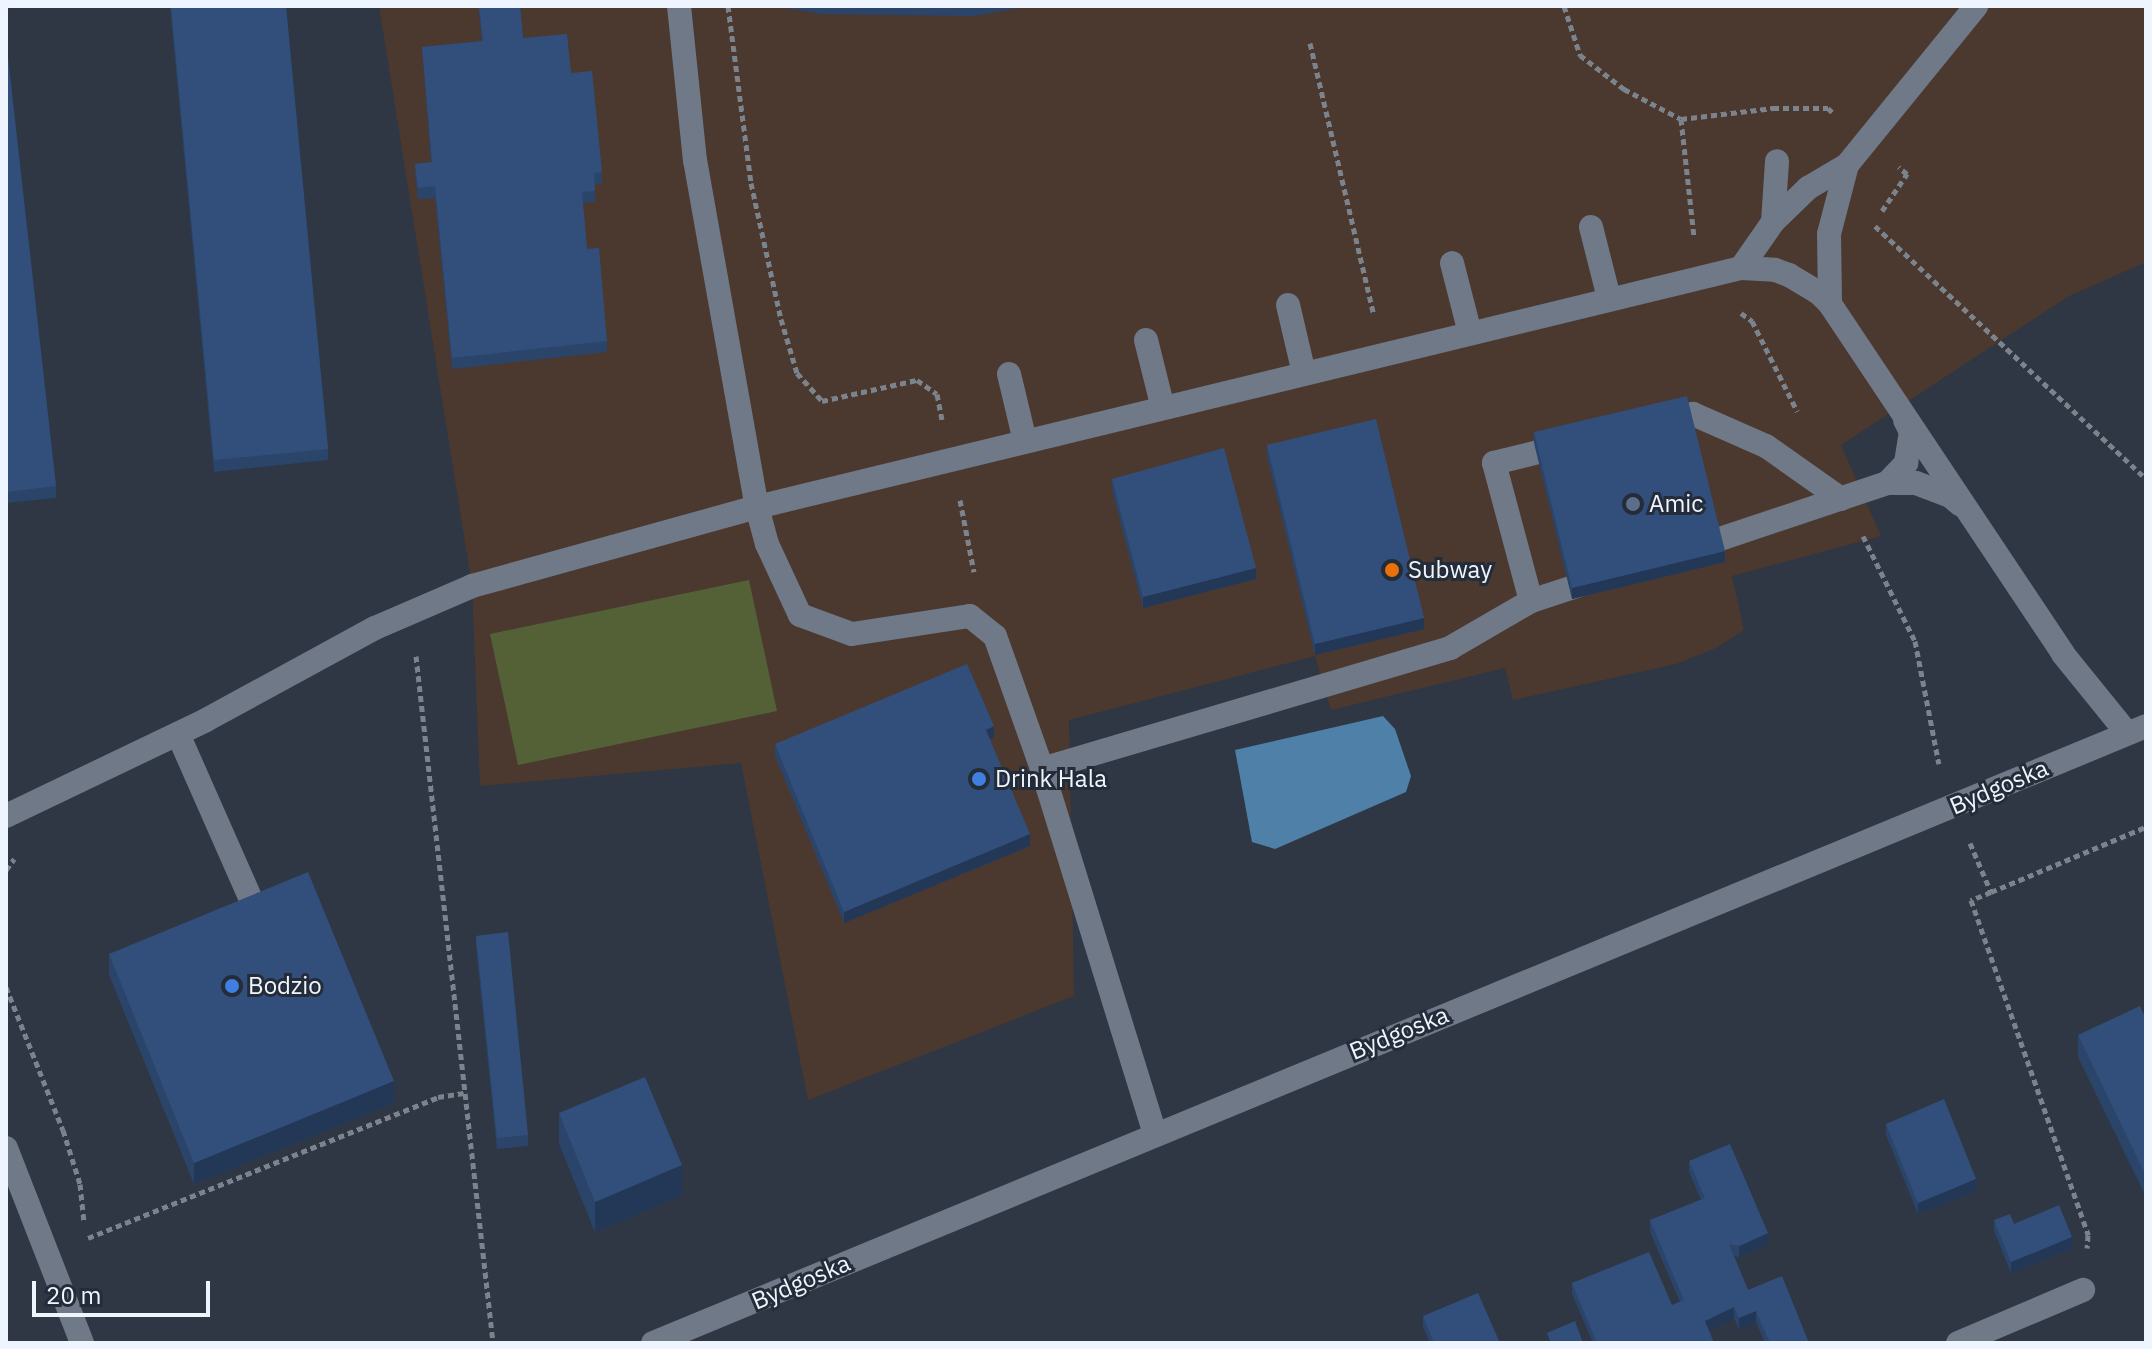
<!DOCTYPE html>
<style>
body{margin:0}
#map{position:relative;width:2152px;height:1349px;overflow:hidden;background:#2e3743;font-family:"IBM Plex Sans",sans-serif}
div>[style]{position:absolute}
.commercial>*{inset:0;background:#4b3930}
.green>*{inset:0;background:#546136}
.water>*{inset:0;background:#4e80a8}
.path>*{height:5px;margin-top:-2.5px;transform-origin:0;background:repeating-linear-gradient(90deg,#7b838d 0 6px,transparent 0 10px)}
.service>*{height:24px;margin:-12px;padding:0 12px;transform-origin:12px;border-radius:12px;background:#6f7988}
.minor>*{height:24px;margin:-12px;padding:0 12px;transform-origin:12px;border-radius:12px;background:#6f7988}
.tertiary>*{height:24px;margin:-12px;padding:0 12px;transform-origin:12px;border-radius:12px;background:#6f7988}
.wall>*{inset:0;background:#2b446a}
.shaded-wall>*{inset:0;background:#233756}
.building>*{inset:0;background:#324f7b}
.dots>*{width:22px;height:22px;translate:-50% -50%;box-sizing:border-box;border:4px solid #242c39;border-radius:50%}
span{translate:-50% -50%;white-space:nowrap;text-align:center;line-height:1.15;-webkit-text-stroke:6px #242c39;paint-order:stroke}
.poi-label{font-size:24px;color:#eff5fe}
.left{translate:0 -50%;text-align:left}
.street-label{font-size:24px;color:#eff5fe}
.frame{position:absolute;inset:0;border:8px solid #eff5fe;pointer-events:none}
.scale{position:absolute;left:32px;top:1281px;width:178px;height:36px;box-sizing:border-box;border:4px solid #eff5fe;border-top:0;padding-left:10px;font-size:24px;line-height:28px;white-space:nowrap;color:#eff5fe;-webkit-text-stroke:6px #242c39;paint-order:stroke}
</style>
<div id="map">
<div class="commercial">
<i style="clip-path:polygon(379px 6px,2146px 6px,2146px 262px,2069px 296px,1841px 445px,1881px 536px,1732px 576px,1744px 630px,1716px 648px,1676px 664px,1513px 700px,1505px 668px,1331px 710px,1315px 656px,1069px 720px,1074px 996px,808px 1100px,741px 763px,480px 786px,472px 586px)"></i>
</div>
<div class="green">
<i style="clip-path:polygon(749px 580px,777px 711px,518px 765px,490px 634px)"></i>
</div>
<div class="water">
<i style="clip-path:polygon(1383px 716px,1395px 729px,1411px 776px,1406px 792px,1275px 849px,1252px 842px,1235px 750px)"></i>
</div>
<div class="path">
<i style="left:728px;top:6px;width:178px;rotate:82.6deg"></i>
<i style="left:751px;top:183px;width:139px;rotate:77.6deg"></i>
<i style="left:781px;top:319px;width:56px;rotate:73.5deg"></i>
<i style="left:797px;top:373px;width:38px;rotate:48deg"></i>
<i style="left:822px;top:401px;width:97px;rotate:-12.5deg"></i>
<i style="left:917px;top:380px;width:24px;rotate:35deg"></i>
<i style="left:937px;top:394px;width:26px;rotate:79deg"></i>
<i style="left:1564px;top:6px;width:52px;rotate:71.9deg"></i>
<i style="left:1580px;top:55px;width:56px;rotate:37.7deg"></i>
<i style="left:1624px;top:89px;width:64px;rotate:27.8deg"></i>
<i style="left:1681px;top:119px;width:93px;rotate:-6.8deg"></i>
<i style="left:1773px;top:108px;width:55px"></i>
<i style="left:1828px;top:108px;width:7px;rotate:45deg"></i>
<i style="left:1310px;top:43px;width:279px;rotate:76.8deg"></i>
<i style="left:1681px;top:119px;width:119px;rotate:83.7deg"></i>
<i style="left:1882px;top:211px;width:45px;rotate:-56deg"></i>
<i style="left:1907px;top:174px;width:11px;rotate:-139deg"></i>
<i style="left:1875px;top:226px;width:371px;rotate:43deg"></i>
<i style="left:1741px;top:313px;width:14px;rotate:36deg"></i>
<i style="left:1752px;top:321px;width:101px;rotate:63.4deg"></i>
<i style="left:960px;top:500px;width:73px;rotate:79deg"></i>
<i style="left:1863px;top:536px;width:117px;rotate:63.7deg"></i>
<i style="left:1915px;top:641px;width:125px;rotate:79deg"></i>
<i style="left:416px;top:656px;width:691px;rotate:83.6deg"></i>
<i style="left:1970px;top:843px;width:53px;rotate:66.8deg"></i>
<i style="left:1991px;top:892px;width:22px;rotate:158deg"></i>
<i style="left:1971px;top:900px;width:355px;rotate:70.7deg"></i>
<i style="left:2088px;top:1235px;width:13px;rotate:94deg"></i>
<i style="left:6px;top:870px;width:14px;rotate:-54deg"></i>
<i style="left:1991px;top:892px;width:168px;rotate:-22.8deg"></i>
<i style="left:6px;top:987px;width:154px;rotate:68.3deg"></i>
<i style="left:63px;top:1130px;width:57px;rotate:72.5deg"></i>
<i style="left:80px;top:1184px;width:38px;rotate:84deg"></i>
<i style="left:88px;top:1238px;width:377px;rotate:-21.9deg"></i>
<i style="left:438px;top:1097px;width:26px;rotate:-9deg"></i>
</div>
<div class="service">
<i style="left:679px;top:6px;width:155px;rotate:84.1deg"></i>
<i style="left:695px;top:160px;width:352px;rotate:79.9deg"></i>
<i style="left:757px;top:507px;width:38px;rotate:75deg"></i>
<i style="left:767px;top:544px;width:78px;rotate:65.1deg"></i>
<i style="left:800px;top:615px;width:55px;rotate:20.1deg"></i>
<i style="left:852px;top:634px;width:119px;rotate:-8.7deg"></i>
<i style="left:970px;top:616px;width:32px;rotate:39deg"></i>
<i style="left:995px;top:636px;width:141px;rotate:70.5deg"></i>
<i style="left:1042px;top:769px;width:382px;rotate:72.8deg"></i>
<i style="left:1773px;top:222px;width:49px;rotate:-44.2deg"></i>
<i style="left:1808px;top:188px;width:45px;rotate:-30.5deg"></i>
<i style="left:1847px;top:165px;width:205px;rotate:-50.9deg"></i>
<i style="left:1591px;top:227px;width:73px;rotate:75.8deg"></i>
<i style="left:1452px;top:263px;width:72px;rotate:75.6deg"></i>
<i style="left:1741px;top:268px;width:56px;rotate:-55.2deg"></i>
<i style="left:1773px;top:222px;width:61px;rotate:-86.2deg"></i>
<i style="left:1830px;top:304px;width:70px;rotate:-90.8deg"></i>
<i style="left:1829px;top:234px;width:71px;rotate:-75.4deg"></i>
<i style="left:1288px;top:305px;width:70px;rotate:76.8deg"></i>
<i style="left:1146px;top:340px;width:70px;rotate:76deg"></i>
<i style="left:1009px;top:374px;width:69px;rotate:76.6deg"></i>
<i style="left:1660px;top:422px;width:34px;rotate:-14deg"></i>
<i style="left:1693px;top:414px;width:80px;rotate:23.7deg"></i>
<i style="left:1766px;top:446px;width:92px;rotate:35.2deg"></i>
<i style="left:1887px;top:483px;width:28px;rotate:-46deg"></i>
<i style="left:1906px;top:463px;width:31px;rotate:-81deg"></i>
<i style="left:1911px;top:432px;width:13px;rotate:-117deg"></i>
<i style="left:1690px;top:549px;width:208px;rotate:-18.5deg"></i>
<i style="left:1887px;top:483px;width:29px"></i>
<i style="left:1916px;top:483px;width:36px;rotate:21deg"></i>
<i style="left:1950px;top:496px;width:14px;rotate:39deg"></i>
<i style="left:1531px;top:601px;width:143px;rotate:-105deg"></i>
<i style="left:1494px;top:463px;width:74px;rotate:-14deg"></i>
<i style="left:178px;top:734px;width:178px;rotate:66.2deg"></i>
<i style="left:1042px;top:769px;width:426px;rotate:-16.5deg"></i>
<i style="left:1450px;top:648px;width:94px;rotate:-30.1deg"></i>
<i style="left:1531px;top:601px;width:71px;rotate:-18.2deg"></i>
<i style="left:6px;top:816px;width:222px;rotate:-25.6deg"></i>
<i style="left:206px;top:720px;width:192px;rotate:-28.6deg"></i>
<i style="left:375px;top:628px;width:106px;rotate:-23.4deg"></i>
<i style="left:472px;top:586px;width:296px;rotate:-15.5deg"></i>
<i style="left:757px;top:507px;width:1013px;rotate:-13.65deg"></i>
<i style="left:1741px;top:268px;width:34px;rotate:3deg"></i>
<i style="left:1775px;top:270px;width:15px;rotate:20deg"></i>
<i style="left:1789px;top:275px;width:35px;rotate:31deg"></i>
<i style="left:1819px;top:293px;width:16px;rotate:45deg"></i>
<i style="left:1830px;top:304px;width:420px;rotate:56.3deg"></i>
<i style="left:2063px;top:654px;width:102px;rotate:51deg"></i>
</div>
<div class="minor">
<i style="left:6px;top:1148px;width:209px;rotate:68.7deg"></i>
<i style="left:1958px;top:1343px;width:136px;rotate:-23deg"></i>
</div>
<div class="tertiary">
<i style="left:653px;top:1343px;width:1615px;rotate:-22.45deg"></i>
</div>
<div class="wall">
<i style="clip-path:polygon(170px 6px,286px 6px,328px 449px,328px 460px,214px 472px)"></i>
<i style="clip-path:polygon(478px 6px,520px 6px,523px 38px,571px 73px,602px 172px,602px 184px,595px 184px,595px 202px,583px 203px,587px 249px,607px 341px,607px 352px,452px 369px,435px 198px,418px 199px,415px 175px,415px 164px,431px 162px,422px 47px,482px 41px)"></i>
<i style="clip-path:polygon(774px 6px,1028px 6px,975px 16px,821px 14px)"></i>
<i style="clip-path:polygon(6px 40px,56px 486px,56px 498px,6px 503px)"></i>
<i style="clip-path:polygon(1534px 432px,1725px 562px,1572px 599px,1534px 443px)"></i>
<i style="clip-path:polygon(1267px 445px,1424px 629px,1315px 655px,1267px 456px)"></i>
<i style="clip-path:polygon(1112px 479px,1256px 579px,1143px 608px,1112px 490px)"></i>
<i style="clip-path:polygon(994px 737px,990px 739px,1030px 846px,844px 923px,775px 756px,775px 744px)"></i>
<i style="clip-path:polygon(476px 936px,528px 1135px,528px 1146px,497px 1149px,476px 947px)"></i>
<i style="clip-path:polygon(109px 954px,394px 1103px,194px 1184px,109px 975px)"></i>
<i style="clip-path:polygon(2146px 1019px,2146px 1197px,2078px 1057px,2078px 1035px)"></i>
<i style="clip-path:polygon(559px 1113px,682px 1195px,595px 1232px,559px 1144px)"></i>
<i style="clip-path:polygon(1886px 1124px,1976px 1191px,1918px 1214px,1886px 1135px)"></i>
<i style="clip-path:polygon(1689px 1161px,1768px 1244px,1739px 1257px,1734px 1256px,1748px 1290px,1809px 1343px,1765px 1343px,1756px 1322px,1739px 1330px,1734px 1318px,1709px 1330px,1714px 1343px,1593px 1343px,1572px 1294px,1572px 1283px,1672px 1305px,1680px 1302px,1650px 1232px,1650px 1220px,1701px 1200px,1689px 1172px)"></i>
<i style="clip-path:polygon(1994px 1220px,2014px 1224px,2072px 1248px,2011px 1273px,1994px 1231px)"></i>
<i style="clip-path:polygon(1423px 1316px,1500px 1343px,1430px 1343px,1423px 1327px)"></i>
</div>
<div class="shaded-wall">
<i style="clip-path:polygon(1725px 551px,1725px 562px,1572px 599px,1572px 588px)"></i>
<i style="clip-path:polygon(1256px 568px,1256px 579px,1143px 608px,1143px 597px)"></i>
<i style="clip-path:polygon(1424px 618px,1424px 629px,1315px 655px,1315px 644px)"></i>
<i style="clip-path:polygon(994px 726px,994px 737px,986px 741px,986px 730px)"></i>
<i style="clip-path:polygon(1030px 834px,1030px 846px,844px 923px,844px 912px)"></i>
<i style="clip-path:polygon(394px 1081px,394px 1103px,194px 1184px,194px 1163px)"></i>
<i style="clip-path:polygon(682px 1165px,682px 1195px,595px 1232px,595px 1202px)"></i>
<i style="clip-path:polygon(1976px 1179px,1976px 1191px,1918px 1214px,1918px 1203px)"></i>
<i style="clip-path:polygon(1768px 1233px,1768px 1244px,1739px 1257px,1739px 1246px)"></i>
<i style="clip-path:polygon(2072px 1237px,2072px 1248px,2011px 1273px,2011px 1262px)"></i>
<i style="clip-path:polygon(1734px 1307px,1734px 1318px,1705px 1332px,1705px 1321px)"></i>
<i style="clip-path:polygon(1756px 1311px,1756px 1322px,1739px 1330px,1739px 1318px)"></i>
</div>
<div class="building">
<i style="clip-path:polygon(171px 6px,286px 6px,328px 449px,214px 460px)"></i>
<i style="clip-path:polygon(479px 6px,520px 6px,523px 38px,567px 34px,571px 73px,592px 71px,602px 172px,594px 173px,595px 191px,582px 192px,587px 249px,599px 248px,607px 341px,452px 358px,435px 186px,418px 188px,415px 164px,432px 162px,422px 47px,483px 41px)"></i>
<i style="clip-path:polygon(6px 40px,56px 486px,6px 492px)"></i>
<i style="clip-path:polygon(1687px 396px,1725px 551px,1572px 588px,1534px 432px)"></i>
<i style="clip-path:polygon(1376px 419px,1424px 618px,1315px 644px,1267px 445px)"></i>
<i style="clip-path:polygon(1224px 448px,1256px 568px,1143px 597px,1112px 479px)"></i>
<i style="clip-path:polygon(967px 664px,994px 726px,986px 730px,1030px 834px,844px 912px,775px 744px)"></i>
<i style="clip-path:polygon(308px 872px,394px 1081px,194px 1163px,109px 954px)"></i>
<i style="clip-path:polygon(508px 932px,528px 1135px,497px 1138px,476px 936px)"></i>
<i style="clip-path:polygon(2140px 1006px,2146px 1019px,2146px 1176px,2078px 1035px)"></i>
<i style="clip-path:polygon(645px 1077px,682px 1165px,595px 1202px,559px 1113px)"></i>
<i style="clip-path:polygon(1944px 1099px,1976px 1179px,1918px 1203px,1886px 1124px)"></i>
<i style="clip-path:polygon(1730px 1144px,1768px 1233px,1739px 1246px,1729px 1244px,1748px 1290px,1782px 1276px,1809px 1343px,1770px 1343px,1756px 1311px,1739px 1318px,1734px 1307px,1705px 1321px,1714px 1343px,1597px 1343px,1572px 1283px,1649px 1252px,1672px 1305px,1684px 1300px,1650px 1220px,1705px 1198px,1689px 1161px)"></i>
<i style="clip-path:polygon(2059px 1205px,2072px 1237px,2011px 1262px,1994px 1220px,2010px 1214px,2014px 1224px)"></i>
<i style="clip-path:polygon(1478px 1293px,1500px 1343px,1434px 1343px,1423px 1316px)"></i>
<i style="clip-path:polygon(1575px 1321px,1583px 1343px,1551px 1343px,1547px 1333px)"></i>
</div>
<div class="dots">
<i style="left:1633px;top:504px;background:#5c6f8a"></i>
<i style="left:1392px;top:570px;background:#e8710a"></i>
<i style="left:979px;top:779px;background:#3f7fe0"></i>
<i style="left:232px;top:986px;background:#3f7fe0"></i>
</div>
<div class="poi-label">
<span class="left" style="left:1649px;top:504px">Amic</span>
<span class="left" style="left:1408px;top:570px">Subway</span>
<span class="left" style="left:995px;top:779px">Drink Hala</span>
<span class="left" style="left:248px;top:986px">Bodzio</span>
</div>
<div class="street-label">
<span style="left:1999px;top:787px;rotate:-23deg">Bydgoska</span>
<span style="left:1399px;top:1033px;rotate:-22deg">Bydgoska</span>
<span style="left:801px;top:1282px;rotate:-23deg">Bydgoska</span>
</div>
<div class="frame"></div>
<div class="scale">20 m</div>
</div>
